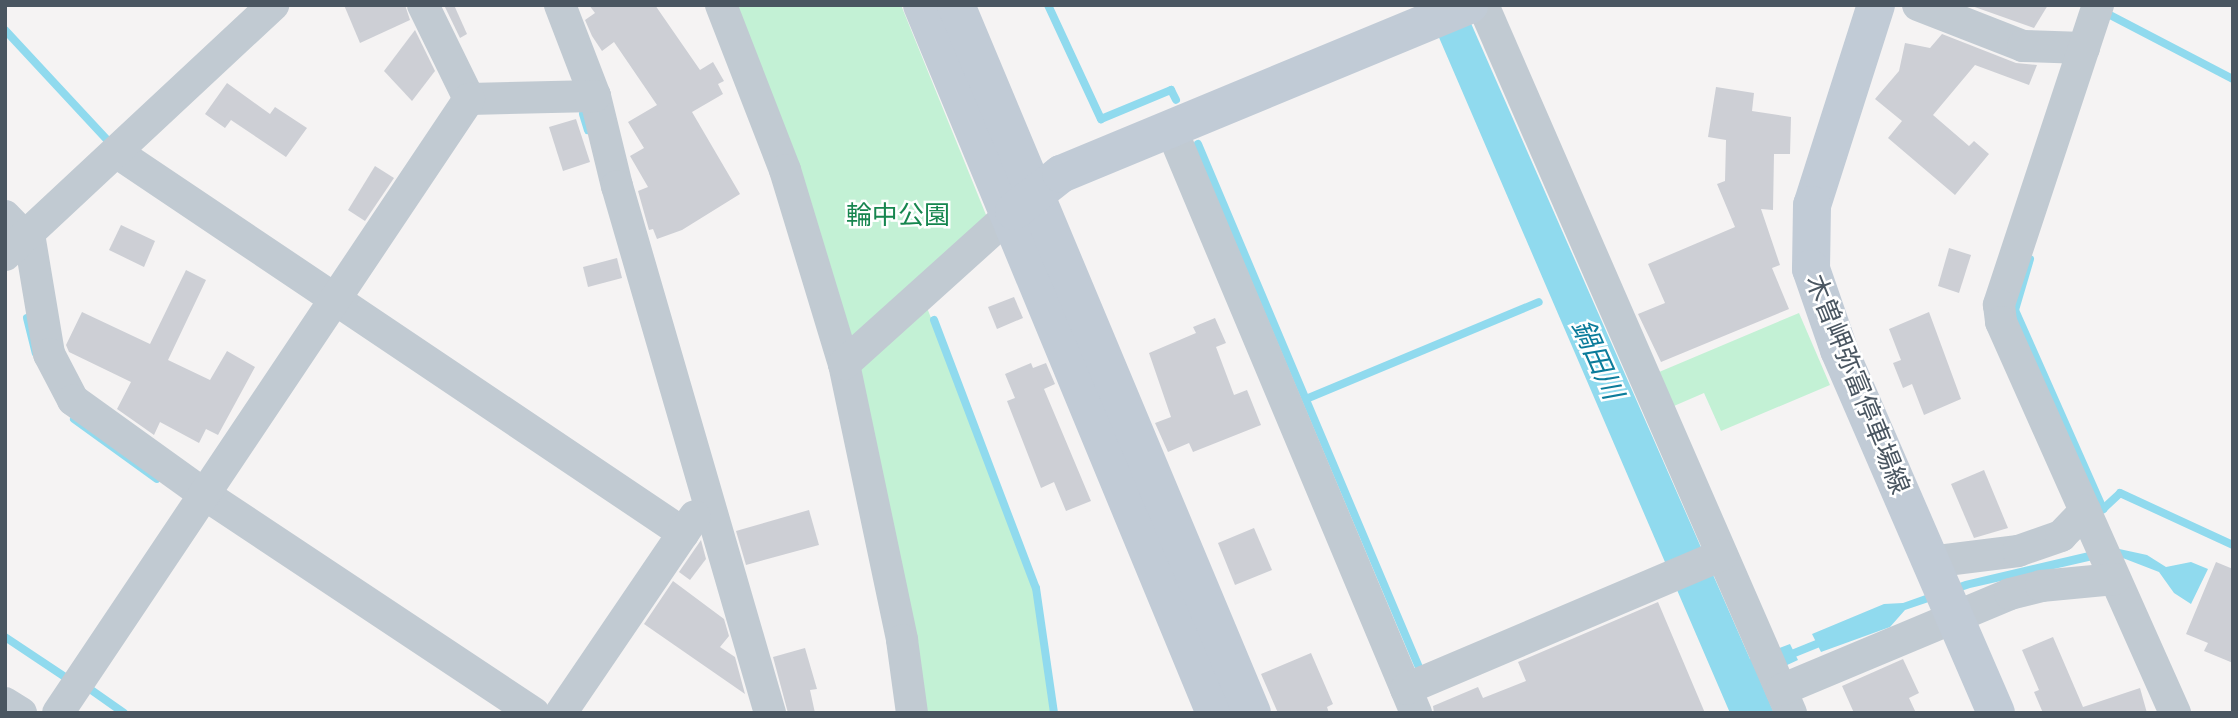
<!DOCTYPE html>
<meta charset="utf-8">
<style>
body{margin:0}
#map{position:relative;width:2238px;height:718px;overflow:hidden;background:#f5f3f3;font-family:Mulish,"Noto Sans JP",sans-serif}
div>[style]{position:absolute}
.green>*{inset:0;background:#c3f1d5}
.water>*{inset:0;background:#90daee}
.stream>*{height:8px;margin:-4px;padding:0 4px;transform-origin:4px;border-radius:4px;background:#90daee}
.building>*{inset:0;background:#cdcfd5}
.street>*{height:32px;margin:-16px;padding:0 16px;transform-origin:16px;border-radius:16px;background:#c1cad2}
.secondary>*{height:38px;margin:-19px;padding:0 19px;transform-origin:19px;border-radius:19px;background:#c1cbd6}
span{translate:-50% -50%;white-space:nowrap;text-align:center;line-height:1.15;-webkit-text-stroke:5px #fff;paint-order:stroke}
.park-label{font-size:26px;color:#17864f}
.street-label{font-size:26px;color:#4a5661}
.water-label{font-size:28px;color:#0c7c9b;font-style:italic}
.frame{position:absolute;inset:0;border:7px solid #4a5661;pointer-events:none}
</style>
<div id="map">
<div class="green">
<i style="clip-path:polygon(737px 5px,901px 5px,997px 242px,924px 300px,1036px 588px,1054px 713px,921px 713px)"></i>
<i style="clip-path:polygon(1799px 313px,1830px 385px,1721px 431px,1704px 393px,1667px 409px,1652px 375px)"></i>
</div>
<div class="water">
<i style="clip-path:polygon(1425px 5px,1463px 5px,1750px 659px,1790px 644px,1798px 660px,1759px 678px,1774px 713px,1730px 713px)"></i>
<i style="clip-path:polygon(2110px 547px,2147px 555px,2166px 567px,2191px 562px,2208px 569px,2191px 604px,2174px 593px,2159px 572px,2115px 555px,1970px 588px,1905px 610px,1890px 627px,1821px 652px,1812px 634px,1884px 604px,1903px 603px,1965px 581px)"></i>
</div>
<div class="stream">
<i style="left:1048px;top:5px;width:126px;rotate:65.1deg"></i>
<i style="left:1101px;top:119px;width:76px;rotate:-22.5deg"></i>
<i style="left:1171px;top:90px;width:11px;rotate:63deg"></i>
<i style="left:2110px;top:15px;width:139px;rotate:27.5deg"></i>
<i style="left:5px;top:30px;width:154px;rotate:47.1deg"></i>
<i style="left:110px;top:143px;width:4px;rotate:135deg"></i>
<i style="left:583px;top:114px;width:17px;rotate:73deg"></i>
<i style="left:1198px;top:144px;width:566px;rotate:67.11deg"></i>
<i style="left:2030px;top:259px;width:53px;rotate:106.4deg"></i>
<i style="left:2015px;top:310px;width:218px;rotate:66.1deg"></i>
<i style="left:2103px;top:509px;width:23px;rotate:-43deg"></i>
<i style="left:2120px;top:493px;width:124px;rotate:24.7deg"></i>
<i style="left:27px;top:318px;width:36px;rotate:76deg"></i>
<i style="left:934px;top:320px;width:287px;rotate:69.2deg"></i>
<i style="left:1036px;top:588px;width:126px;rotate:81.8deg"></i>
<i style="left:1306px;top:399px;width:252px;rotate:-22.6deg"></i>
<i style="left:74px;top:419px;width:102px;rotate:35.9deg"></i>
<i style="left:5px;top:637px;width:76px;rotate:33.7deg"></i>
<i style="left:1787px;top:656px;width:40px;rotate:-22deg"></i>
<i style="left:87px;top:687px;width:45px;rotate:35.1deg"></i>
</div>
<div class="building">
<i style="clip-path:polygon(344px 5px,405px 5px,410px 20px,360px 43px)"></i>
<i style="clip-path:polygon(444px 5px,454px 5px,467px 34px,460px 38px)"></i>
<i style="clip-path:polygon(589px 5px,655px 5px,700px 70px,713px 62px,724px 81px,718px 84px,723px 94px,692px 112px,740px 194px,682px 230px,657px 239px,653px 229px,649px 230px,638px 191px,648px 187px,630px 156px,644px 148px,628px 122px,657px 105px,614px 42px,602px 51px,592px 36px,585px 20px,595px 13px)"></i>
<i style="clip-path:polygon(1969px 5px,2048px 5px,2034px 28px)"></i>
<i style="clip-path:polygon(415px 30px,435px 71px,412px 101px,384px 71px)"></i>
<i style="clip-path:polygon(1942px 34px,2016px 63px,2037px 65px,2029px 85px,1975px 65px,1933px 115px,1969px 146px,1974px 141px,1989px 154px,1955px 195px,1888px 138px,1902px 121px,1875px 99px,1899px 71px,1905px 43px,1930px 48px)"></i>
<i style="clip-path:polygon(227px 83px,270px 114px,275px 107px,307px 128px,286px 157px,231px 120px,225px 128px,205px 114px)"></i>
<i style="clip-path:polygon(1716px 87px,1754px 93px,1752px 111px,1791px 117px,1790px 154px,1774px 154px,1773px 210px,1761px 209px,1780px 265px,1772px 268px,1789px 309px,1661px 362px,1638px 314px,1665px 303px,1648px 264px,1735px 227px,1717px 184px,1725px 181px,1726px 140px,1708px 137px)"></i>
<i style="clip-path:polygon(576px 119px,590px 162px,563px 171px,549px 127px)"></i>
<i style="clip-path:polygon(375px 166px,394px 178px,365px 221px,348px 210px)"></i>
<i style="clip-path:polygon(121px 225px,155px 241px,144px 267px,109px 250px)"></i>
<i style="clip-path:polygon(1949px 248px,1971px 255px,1959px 293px,1938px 286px)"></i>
<i style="clip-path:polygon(617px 258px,622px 278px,588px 287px,583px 267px)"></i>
<i style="clip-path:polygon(186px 270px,206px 280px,168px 360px,210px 380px,227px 351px,255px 367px,218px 435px,206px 429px,199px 443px,160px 422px,154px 435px,117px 409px,131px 382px,69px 352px,66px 345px,82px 312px,150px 344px)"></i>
<i style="clip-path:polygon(1014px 297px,1023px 318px,997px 329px,988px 307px)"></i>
<i style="clip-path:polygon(1929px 312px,1961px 399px,1924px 415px,1912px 384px,1903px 388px,1893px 363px,1901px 360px,1889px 329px)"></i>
<i style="clip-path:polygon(1215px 318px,1226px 343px,1216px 347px,1234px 395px,1247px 390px,1261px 425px,1193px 452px,1189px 443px,1168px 452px,1155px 423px,1171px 417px,1149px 353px,1196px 333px,1193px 327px)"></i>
<i style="clip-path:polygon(1031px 363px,1033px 368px,1046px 363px,1055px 384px,1044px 389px,1091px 501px,1066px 511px,1054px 482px,1041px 488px,1007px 401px,1015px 398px,1005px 374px)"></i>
<i style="clip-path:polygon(1984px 470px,2008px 528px,1974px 538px,1951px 484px)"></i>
<i style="clip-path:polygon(809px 510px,819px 545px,746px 565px,736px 531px)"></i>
<i style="clip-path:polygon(1254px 528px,1272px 570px,1235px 585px,1218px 543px)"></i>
<i style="clip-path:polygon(701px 540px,706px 559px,690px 580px,679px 572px)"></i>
<i style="clip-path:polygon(2216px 562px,2233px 569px,2233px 663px,2204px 651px,2208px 643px,2186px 634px)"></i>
<i style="clip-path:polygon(673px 581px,724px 619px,729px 636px,720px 647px,735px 657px,745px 694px,644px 624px)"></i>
<i style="clip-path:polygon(1658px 602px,1705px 713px,1434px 713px,1433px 706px,1478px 687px,1483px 698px,1526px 681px,1518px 662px)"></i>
<i style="clip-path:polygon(2053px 637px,2083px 707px,2140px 688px,2147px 713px,2043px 713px,2034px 692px,2039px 690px,2022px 650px)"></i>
<i style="clip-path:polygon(805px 648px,817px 689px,810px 690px,815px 713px,788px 713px,773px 657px)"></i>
<i style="clip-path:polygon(1311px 653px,1333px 704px,1327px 707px,1329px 713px,1278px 713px,1261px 674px)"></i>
<i style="clip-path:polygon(1903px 659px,1919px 693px,1909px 698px,1916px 713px,1854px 713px,1842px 686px)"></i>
</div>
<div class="street">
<i style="left:423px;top:5px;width:105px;rotate:63.9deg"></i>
<i style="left:560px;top:5px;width:97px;rotate:69deg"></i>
<i style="left:595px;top:96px;width:93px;rotate:76.3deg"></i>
<i style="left:617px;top:186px;width:549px;rotate:73.81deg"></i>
<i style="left:721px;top:5px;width:177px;rotate:68.8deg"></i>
<i style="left:785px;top:170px;width:203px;rotate:73.1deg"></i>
<i style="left:844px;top:364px;width:282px;rotate:78.1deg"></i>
<i style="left:902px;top:640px;width:74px;rotate:82.2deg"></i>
<i style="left:1483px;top:5px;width:772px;rotate:66.49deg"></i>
<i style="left:1918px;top:5px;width:113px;rotate:21.3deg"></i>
<i style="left:2023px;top:46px;width:61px;rotate:1.9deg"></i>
<i style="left:2098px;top:5px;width:316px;rotate:108.3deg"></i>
<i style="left:1999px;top:305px;width:17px;rotate:83deg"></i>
<i style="left:2001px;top:322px;width:428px;rotate:66deg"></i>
<i style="left:469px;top:99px;width:126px;rotate:-1.4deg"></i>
<i style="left:1172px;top:131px;width:631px;rotate:67.25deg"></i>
<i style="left:119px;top:154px;width:680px;rotate:33.9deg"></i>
<i style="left:5px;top:216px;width:29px;rotate:46deg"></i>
<i style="left:29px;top:234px;width:122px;rotate:80.5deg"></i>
<i style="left:49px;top:354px;width:52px;rotate:62.4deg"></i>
<i style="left:73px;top:400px;width:161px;rotate:35.7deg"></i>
<i style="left:204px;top:494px;width:396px;rotate:33.6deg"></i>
<i style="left:5px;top:255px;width:367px;rotate:-43deg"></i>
<i style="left:844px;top:364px;width:219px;rotate:-42deg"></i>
<i style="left:1930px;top:562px;width:89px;rotate:-7.1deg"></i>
<i style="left:2018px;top:551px;width:46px;rotate:-19.2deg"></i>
<i style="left:2061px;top:536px;width:35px;rotate:-46deg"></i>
<i style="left:1406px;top:689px;width:343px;rotate:-23deg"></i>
<i style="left:1781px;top:690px;width:248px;rotate:-22.7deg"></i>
<i style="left:2010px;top:594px;width:32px;rotate:-14deg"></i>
<i style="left:2041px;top:586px;width:74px;rotate:-5.4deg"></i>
<i style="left:5px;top:703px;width:19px;rotate:32deg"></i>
<i style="left:58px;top:713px;width:739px;rotate:-56.2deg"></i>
<i style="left:561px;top:713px;width:238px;rotate:-55.8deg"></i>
</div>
<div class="secondary">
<i style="left:922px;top:5px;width:766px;rotate:67.52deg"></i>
<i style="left:956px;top:5px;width:767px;rotate:67.31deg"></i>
<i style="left:1876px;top:5px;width:210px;rotate:107.7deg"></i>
<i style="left:1812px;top:205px;width:64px;rotate:90.9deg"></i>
<i style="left:1811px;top:269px;width:86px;rotate:70.9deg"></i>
<i style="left:1839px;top:350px;width:395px;rotate:66.6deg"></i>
<i style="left:1014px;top:211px;width:60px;rotate:-38.2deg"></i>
<i style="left:1061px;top:174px;width:442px;rotate:-22.5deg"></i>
</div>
<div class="park-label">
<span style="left:898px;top:215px">輪中公園</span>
</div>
<div class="street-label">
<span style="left:1858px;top:384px;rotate:68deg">木曽岬弥富停車場線</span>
</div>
<div class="water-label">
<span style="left:1598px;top:359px;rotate:66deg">鍋田川</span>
</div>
<div class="frame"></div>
</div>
